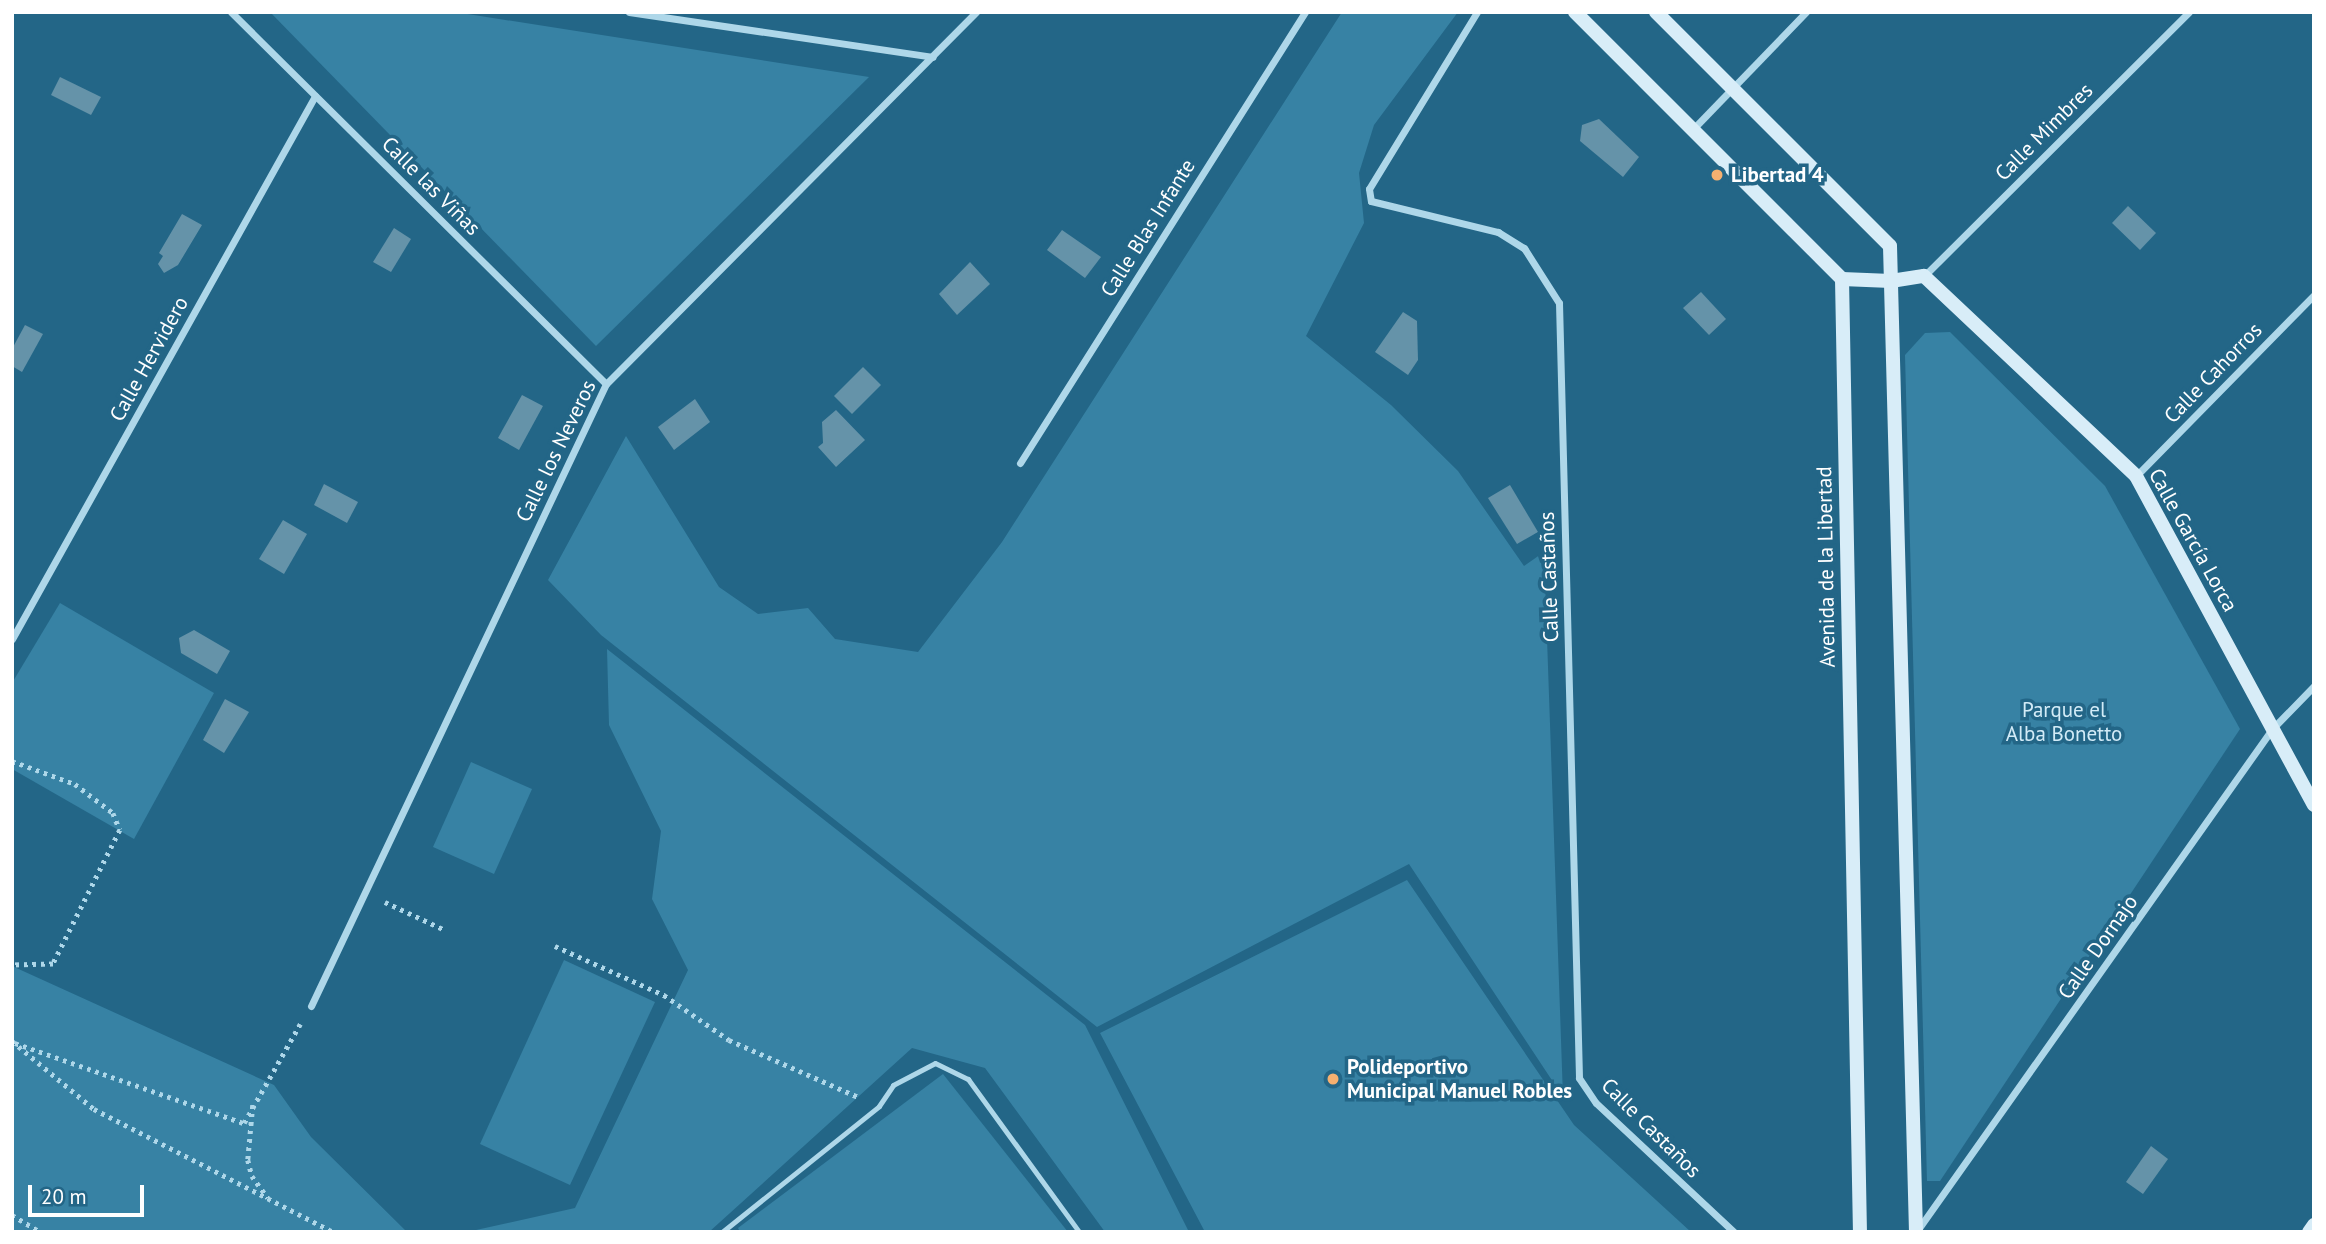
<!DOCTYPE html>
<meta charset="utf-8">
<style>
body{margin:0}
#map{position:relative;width:2326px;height:1244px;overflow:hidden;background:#236687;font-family:"PT Sans",sans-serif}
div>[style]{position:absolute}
.green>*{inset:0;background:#3782a4}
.water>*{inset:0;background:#6593a9}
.path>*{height:4.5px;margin-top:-2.25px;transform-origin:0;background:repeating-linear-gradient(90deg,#aed7e9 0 3.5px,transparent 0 8.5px)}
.lane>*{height:5px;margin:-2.5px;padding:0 2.5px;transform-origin:2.5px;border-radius:2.5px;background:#aed7e9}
.street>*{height:7px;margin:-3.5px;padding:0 3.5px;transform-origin:3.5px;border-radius:3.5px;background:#aed7e9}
.secondary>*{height:14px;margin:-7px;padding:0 7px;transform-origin:7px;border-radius:7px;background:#d8edf8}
.dots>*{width:19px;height:19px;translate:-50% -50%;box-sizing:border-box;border:4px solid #236687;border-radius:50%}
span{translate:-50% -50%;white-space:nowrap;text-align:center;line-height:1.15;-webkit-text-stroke:7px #236687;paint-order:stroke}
.street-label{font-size:21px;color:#fff}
.poi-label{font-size:21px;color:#fff;font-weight:700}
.left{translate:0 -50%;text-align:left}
.park-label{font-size:21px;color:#d2ebf7}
.frame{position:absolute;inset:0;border:14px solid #fff;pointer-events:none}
.scale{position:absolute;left:28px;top:1185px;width:116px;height:32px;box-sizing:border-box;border:4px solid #fff;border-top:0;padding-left:9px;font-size:21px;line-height:24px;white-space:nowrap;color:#fff;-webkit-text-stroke:5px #236687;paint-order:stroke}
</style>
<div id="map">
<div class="green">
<i style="clip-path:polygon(270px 12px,455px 12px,869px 77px,596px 346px)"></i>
<i style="clip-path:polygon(1342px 12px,1458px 12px,1374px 125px,1359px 173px,1364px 223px,1306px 336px,1391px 405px,1458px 471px,1524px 566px,1544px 552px,1563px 1097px,1409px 864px,1097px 1027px,601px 635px,548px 580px,626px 436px,719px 587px,758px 614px,808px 608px,835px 639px,918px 652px,1002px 542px)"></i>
<i style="clip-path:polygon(1950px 332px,2105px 486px,2240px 729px,1940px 1181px,1927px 1181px,1905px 355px,1925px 333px)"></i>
<i style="clip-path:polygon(60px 603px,214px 693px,134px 839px,12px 769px,12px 683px)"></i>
<i style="clip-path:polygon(607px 649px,1085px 1025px,1189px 1232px,1105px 1232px,985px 1068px,912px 1048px,709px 1232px,467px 1232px,575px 1208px,688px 970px,652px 899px,661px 831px,609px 725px)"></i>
<i style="clip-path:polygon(471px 762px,532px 789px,494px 874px,433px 847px)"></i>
<i style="clip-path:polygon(1407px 880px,1574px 1125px,1691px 1232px,1205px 1232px,1100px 1033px)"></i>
<i style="clip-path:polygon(564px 960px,655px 1002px,570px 1185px,480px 1144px)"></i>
<i style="clip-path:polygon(12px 966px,274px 1085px,311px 1137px,407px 1232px,12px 1232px)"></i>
<i style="clip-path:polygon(943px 1074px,1068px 1232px,740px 1232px,738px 1228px)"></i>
</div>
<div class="water">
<i style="clip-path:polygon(60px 77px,101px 97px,91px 115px,51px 95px)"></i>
<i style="clip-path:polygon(1599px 119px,1639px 157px,1623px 177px,1580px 141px,1582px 125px)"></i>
<i style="clip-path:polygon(2128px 206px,2156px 233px,2140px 250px,2112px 223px)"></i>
<i style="clip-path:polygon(182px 214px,202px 225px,178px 265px,164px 273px,158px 264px,163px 256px,159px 253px)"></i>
<i style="clip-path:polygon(394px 228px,411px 239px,391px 272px,373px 262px)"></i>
<i style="clip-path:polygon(1062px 230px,1101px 257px,1085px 278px,1047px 250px)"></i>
<i style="clip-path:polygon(970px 262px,990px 284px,957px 315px,939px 294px)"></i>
<i style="clip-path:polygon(1701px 292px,1726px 319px,1709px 335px,1683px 308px)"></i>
<i style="clip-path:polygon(1403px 312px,1417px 321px,1418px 360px,1408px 375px,1375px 352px)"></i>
<i style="clip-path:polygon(25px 325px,43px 334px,22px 372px,12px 366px,12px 349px)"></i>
<i style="clip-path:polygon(863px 367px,881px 385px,852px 414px,834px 396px)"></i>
<i style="clip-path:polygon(522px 395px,543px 406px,519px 450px,498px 438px)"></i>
<i style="clip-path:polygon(695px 399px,710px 422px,674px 450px,658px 427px)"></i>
<i style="clip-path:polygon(836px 410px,865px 440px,836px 467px,818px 447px,823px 443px,822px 422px)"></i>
<i style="clip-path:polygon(324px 484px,358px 502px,347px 523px,314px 505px)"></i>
<i style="clip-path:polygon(1510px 485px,1538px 532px,1517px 544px,1488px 498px)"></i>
<i style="clip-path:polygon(283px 520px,307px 534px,284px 574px,259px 559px)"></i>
<i style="clip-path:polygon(194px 630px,230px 651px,217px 674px,181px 653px,179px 638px)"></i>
<i style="clip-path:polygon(225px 699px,249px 712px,224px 753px,203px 740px)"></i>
<i style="clip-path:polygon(2151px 1146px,2168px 1159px,2143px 1194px,2126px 1182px)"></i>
</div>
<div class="path">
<i style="left:12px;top:761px;width:67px;rotate:20.1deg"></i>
<i style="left:75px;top:784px;width:48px;rotate:37.3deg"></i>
<i style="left:113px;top:813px;width:18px;rotate:68deg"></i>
<i style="left:120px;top:830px;width:150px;rotate:116.6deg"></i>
<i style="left:53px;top:964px;width:41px;rotate:178.6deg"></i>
<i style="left:385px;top:902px;width:64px;rotate:25deg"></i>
<i style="left:555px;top:946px;width:120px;rotate:24.2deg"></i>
<i style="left:664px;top:995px;width:79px;rotate:34.7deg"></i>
<i style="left:729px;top:1040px;width:141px;rotate:23.8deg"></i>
<i style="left:12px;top:1041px;width:107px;rotate:39.7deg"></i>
<i style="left:94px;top:1109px;width:269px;rotate:27.2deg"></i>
<i style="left:15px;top:1043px;width:243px;rotate:19.3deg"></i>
<i style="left:244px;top:1123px;width:114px;rotate:-60.5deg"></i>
<i style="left:253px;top:1105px;width:55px;rotate:95.2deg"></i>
<i style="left:248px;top:1160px;width:16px;rotate:76deg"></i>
<i style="left:252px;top:1176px;width:27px;rotate:54deg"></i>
<i style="left:12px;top:1215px;width:33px;rotate:31deg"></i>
</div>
<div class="lane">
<i style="left:722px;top:1232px;width:201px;rotate:-38.7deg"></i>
<i style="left:879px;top:1106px;width:25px;rotate:-56deg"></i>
<i style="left:893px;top:1085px;width:47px;rotate:-27.6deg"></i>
<i style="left:935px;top:1063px;width:37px;rotate:26deg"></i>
<i style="left:968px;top:1079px;width:189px;rotate:54deg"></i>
</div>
<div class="street">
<i style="left:231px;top:12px;width:528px;rotate:44.77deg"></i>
<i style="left:629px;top:12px;width:307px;rotate:8.4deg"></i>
<i style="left:1477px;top:12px;width:207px;rotate:121.4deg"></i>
<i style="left:1369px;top:189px;width:12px;rotate:81deg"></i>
<i style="left:1371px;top:201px;width:131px;rotate:13.7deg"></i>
<i style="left:1498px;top:232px;width:31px;rotate:32deg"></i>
<i style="left:1524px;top:248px;width:65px;rotate:57.5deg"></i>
<i style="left:1559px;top:303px;width:775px;rotate:88.52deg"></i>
<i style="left:1579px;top:1078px;width:30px;rotate:56deg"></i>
<i style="left:1596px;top:1103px;width:189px;rotate:43.1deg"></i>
<i style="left:1694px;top:128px;width:161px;rotate:-46deg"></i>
<i style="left:1924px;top:276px;width:374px;rotate:-44.9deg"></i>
<i style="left:1020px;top:463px;width:534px;rotate:-57.71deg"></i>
<i style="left:2136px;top:476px;width:254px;rotate:-45.5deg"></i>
<i style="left:12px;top:639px;width:622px;rotate:-60.84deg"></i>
<i style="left:311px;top:1006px;width:688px;rotate:-64.63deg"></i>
<i style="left:606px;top:384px;width:525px;rotate:-45.15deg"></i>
<i style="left:1919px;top:1228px;width:611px;rotate:-54.72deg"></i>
<i style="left:2272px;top:729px;width:60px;rotate:-45.7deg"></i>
</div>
<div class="secondary">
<i style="left:1575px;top:12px;width:378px;rotate:45deg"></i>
<i style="left:1842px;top:279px;width:953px;rotate:88.92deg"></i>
<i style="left:1656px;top:12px;width:331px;rotate:45deg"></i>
<i style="left:1890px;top:246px;width:986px;rotate:88.49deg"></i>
<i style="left:1842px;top:279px;width:49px;rotate:2.3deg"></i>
<i style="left:1891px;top:281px;width:33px;rotate:-9deg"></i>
<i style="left:1924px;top:276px;width:291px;rotate:43.3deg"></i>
<i style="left:2136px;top:476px;width:374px;rotate:61.6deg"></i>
<i style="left:2309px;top:1232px;width:9px;rotate:-54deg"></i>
</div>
<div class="dots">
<i style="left:1717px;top:175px;background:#f5b070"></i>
<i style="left:1333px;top:1079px;background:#f5b070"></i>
</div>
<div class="street-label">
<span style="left:2044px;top:132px;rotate:-45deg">Calle Mimbres</span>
<span style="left:431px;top:186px;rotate:45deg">Calle las Viñas</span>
<span style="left:1148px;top:228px;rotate:-58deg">Calle Blas Infante</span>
<span style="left:149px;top:359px;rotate:-61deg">Calle Hervidero</span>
<span style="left:2213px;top:373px;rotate:-46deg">Calle Cahorros</span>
<span style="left:556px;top:451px;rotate:-64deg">Calle los Neveros</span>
<span style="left:2193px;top:540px;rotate:61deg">Calle García Lorca</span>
<span style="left:1826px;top:567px;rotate:-91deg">Avenida de la Libertad</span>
<span style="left:1549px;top:577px;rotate:-92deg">Calle Castaños</span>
<span style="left:2098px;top:947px;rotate:-55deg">Calle Dornajo</span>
<span style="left:1651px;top:1128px;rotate:45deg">Calle Castaños</span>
</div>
<div class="poi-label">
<span class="left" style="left:1731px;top:175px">Libertad 4</span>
<span class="left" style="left:1347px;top:1079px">Polideportivo<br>Municipal Manuel Robles</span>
</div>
<div class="park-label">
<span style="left:2064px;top:722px">Parque el<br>Alba Bonetto</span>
</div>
<div class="frame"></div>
<div class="scale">20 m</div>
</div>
